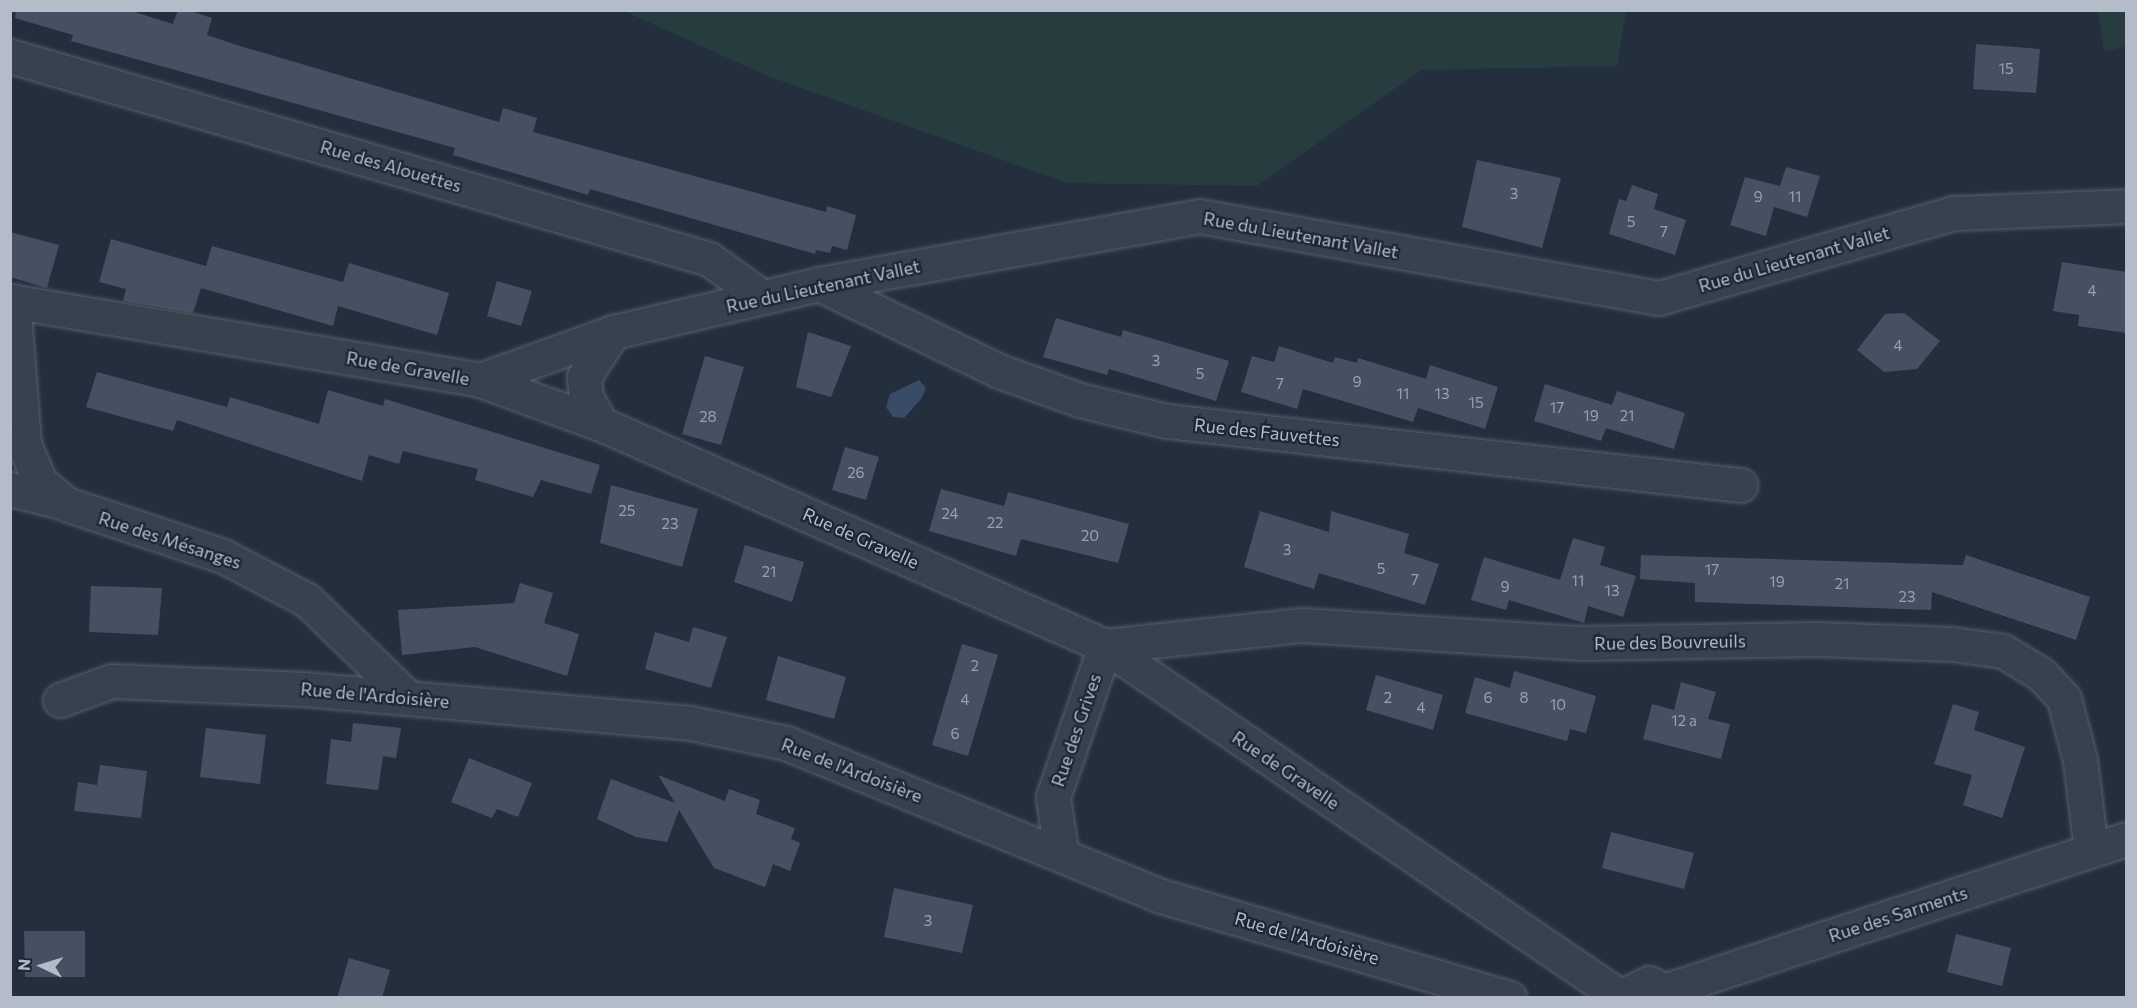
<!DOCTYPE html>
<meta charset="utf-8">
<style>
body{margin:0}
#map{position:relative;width:2137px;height:1008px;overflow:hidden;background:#242f3e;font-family:Commissioner,sans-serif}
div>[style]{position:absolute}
.green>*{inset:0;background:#263c3f}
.water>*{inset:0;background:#394c67}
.building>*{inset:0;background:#455162}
.roads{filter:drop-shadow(0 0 2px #565f6c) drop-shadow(0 0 2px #565f6c)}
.street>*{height:33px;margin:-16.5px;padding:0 16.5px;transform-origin:16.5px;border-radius:16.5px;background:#38414e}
span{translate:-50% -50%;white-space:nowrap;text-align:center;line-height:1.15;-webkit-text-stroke:4.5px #1d2633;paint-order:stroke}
.number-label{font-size:15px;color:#98a1af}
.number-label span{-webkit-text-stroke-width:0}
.street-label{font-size:18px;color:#b4bcc9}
.frame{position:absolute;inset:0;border:12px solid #b4bcc9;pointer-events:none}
.north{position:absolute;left:12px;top:936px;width:60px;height:60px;-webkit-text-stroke:4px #1d2633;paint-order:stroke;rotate:274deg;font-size:16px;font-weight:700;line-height:24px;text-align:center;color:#b4bcc9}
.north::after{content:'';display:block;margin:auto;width:21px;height:27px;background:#b4bcc9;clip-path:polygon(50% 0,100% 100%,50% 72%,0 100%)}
</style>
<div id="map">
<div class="green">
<i style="clip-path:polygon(624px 11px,1626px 10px,1626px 11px,1617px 66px,1421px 70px,1257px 186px,1067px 183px,768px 76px)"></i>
<i style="clip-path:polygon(2098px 11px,2126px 11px,2126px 46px,2104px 52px)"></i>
</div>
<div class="water">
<i style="clip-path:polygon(919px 380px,926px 388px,921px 399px,904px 418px,893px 417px,886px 407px,890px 394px)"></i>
</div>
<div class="building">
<i style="clip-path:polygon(16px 10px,128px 10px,173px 24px,178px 10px,187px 10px,212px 18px,207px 35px,240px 46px,499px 122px,503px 108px,537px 118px,533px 132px,826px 212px,827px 206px,856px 215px,847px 250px,832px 246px,830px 253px,816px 250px,815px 254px,590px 189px,588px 195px,453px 155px,455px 148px,71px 41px,73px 35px,15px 18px)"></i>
<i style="clip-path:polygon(1976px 44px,2040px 49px,2036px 93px,1973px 89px)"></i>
<i style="clip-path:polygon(1477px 160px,1561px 178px,1542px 248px,1462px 227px)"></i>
<i style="clip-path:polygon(1786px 167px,1820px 176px,1807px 217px,1774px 207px,1766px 236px,1730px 225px,1745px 177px,1780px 186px)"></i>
<i style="clip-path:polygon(1632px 185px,1658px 194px,1654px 209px,1686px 220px,1675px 255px,1609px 234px,1619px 199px,1626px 201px)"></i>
<i style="clip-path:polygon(10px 232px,59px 245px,47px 288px,10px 277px)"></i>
<i style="clip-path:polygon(111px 239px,206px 266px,212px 246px,343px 282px,349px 263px,449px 293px,437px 335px,338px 306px,333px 326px,201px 288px,193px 313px,123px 301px,126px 289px,99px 282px)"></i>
<i style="clip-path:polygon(2062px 262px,2127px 272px,2127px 333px,2078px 326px,2079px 315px,2053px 311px)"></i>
<i style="clip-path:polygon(497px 281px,532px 291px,521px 326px,487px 316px)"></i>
<i style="clip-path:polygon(1904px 313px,1940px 341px,1917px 369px,1884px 372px,1857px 350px,1885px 314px)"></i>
<i style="clip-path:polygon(1056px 318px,1121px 337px,1123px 330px,1229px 361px,1216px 401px,1109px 369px,1107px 375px,1043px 357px)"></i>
<i style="clip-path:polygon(808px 332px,851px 346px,831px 397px,796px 387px)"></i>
<i style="clip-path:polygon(1279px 346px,1333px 363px,1335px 357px,1357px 363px,1358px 358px,1426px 379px,1430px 365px,1498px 387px,1485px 429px,1418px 408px,1413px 422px,1303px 389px,1297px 409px,1241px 392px,1252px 356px,1274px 362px)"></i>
<i style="clip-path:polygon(705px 356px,744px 367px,721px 445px,682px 434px)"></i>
<i style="clip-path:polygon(97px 372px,227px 407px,230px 397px,319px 424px,328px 390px,383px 406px,385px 399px,600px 465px,591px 494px,541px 480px,533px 497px,475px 480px,478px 469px,403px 451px,399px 464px,369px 455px,362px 481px,177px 420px,173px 431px,86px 407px)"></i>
<i style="clip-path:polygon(1545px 384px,1612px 405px,1617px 391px,1685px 413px,1674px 449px,1606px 428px,1601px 441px,1534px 421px)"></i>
<i style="clip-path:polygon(845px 447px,879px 457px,866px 500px,832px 490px)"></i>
<i style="clip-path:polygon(611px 485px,698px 509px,682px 567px,600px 543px)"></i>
<i style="clip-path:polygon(941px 489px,1004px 506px,1008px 492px,1129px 524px,1118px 563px,1021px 539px,1016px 556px,929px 531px)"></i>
<i style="clip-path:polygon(1260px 511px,1329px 532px,1331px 511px,1409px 534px,1404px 553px,1439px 564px,1425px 605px,1319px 573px,1314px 589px,1244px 567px)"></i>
<i style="clip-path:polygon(1573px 538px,1605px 547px,1600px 565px,1636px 576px,1623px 617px,1588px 606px,1584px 623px,1509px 600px,1506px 610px,1471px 600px,1484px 557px,1560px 580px)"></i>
<i style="clip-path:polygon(745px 545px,804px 562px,792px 602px,734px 582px)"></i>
<i style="clip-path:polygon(1641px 555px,1963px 565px,1966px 555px,2090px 597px,2076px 640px,1932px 592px,1931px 610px,1695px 602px,1695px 583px,1640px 579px)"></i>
<i style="clip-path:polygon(520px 583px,553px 593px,544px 623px,579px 634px,567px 676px,475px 647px,402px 655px,398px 610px,514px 603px)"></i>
<i style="clip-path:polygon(91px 586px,162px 588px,158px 635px,89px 632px)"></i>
<i style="clip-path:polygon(693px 627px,727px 637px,711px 688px,645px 669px,655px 632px,689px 642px)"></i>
<i style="clip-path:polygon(962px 644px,998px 655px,968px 756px,932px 745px)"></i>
<i style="clip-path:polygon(778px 656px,846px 677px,834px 719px,766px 700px)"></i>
<i style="clip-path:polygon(1514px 671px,1596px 696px,1586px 733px,1570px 729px,1567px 741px,1465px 713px,1475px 677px,1510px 688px)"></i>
<i style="clip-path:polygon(1376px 675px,1443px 695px,1433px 730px,1366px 710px)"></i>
<i style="clip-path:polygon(1681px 682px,1716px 692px,1708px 719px,1730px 724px,1721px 759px,1643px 739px,1652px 704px,1674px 710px)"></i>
<i style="clip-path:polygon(1953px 704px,1979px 712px,1974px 730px,2025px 747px,2002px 818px,1963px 805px,1972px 775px,1934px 764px)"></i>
<i style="clip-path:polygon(353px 723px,401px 728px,396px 758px,383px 756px,378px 790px,326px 784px,331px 739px,351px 742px)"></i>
<i style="clip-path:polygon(206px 728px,266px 735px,260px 784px,200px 777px)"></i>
<i style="clip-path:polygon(469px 758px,532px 783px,518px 817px,497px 809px,492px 818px,451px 802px)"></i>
<i style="clip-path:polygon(100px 765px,147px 771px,141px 818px,74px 811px,78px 782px,97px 785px)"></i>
<i style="clip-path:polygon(658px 775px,725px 801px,729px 789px,760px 800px,756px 814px,795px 828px,791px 839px,800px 843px,790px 871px,773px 864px,765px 887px,714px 868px,679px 810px,667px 842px,636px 837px,597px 819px,611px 779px,675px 803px)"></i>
<i style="clip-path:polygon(1611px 832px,1694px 853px,1684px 889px,1602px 868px)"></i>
<i style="clip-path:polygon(894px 888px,973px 905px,962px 953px,884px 937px)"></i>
<i style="clip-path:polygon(24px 931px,85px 931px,85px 977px,25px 977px)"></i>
<i style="clip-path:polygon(1956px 934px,2011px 948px,2002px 986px,1947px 972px)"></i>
<i style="clip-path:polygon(349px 958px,390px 970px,382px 998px,337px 998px)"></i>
</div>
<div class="roads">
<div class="street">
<i style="left:10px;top:56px;width:728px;rotate:16.19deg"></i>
<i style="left:709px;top:259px;width:65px;rotate:35.6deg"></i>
<i style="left:819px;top:284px;width:200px;rotate:25.8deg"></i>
<i style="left:999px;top:371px;width:86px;rotate:19.7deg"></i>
<i style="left:1080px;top:400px;width:89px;rotate:13.6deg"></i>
<i style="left:1167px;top:421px;width:577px;rotate:6.37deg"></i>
<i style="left:10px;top:301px;width:477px;rotate:9.5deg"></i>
<i style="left:480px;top:380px;width:129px;rotate:20deg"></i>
<i style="left:601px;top:424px;width:551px;rotate:23.77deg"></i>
<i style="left:1105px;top:646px;width:622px;rotate:34.25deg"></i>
<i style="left:13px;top:301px;width:143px;rotate:85.6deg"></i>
<i style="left:24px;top:444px;width:41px;rotate:67.2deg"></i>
<i style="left:40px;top:482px;width:34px;rotate:40deg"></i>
<i style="left:66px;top:504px;width:165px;rotate:18.3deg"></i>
<i style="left:223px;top:556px;width:95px;rotate:27.6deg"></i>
<i style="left:307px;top:600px;width:139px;rotate:44.1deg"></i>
<i style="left:480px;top:380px;width:141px;rotate:-19.8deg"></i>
<i style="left:613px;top:332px;width:212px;rotate:-13.1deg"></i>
<i style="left:819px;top:284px;width:386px;rotate:-10.1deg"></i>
<i style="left:1199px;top:216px;width:467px;rotate:10.1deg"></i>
<i style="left:1659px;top:298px;width:307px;rotate:-16.1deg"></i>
<i style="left:1954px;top:213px;width:172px;rotate:-2.3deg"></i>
<i style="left:601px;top:424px;width:31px;rotate:-119deg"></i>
<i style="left:586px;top:397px;width:20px;rotate:-96deg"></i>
<i style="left:584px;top:377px;width:54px;rotate:-57.2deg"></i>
<i style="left:10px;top:489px;width:53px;rotate:14.3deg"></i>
<i style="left:60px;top:700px;width:55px;rotate:-20.1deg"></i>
<i style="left:112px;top:681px;width:192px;rotate:2.4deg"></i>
<i style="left:304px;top:689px;width:388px;rotate:5deg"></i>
<i style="left:691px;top:723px;width:97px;rotate:11.9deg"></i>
<i style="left:786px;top:743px;width:405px;rotate:22.2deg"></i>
<i style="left:1161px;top:896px;width:363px;rotate:16.3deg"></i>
<i style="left:1061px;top:852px;width:56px;rotate:-98.3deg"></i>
<i style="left:1053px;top:797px;width:160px;rotate:-71deg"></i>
<i style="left:1105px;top:646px;width:198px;rotate:-6.1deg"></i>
<i style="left:1302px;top:625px;width:281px;rotate:3.7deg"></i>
<i style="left:1582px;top:643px;width:236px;rotate:-1deg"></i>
<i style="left:1818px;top:639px;width:134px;rotate:2.1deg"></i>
<i style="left:1952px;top:644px;width:51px;rotate:7.8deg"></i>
<i style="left:2003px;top:651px;width:44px;rotate:31.2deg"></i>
<i style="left:2041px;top:674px;width:34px;rotate:47deg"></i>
<i style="left:2064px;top:699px;width:63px;rotate:75.3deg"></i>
<i style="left:2080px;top:760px;width:91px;rotate:83deg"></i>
<i style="left:1670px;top:989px;width:480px;rotate:-18.2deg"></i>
<i style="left:1618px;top:998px;width:34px;rotate:-26deg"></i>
<i style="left:1649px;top:983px;width:34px;rotate:26deg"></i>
</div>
</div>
<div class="number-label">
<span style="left:2006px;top:69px">15</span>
<span style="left:1514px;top:194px">3</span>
<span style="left:1758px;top:197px">9</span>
<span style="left:1795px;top:197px">11</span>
<span style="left:1631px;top:222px">5</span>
<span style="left:1664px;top:232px">7</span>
<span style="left:2092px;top:291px">4</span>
<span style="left:1898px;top:346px">4</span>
<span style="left:1156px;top:361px">3</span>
<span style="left:1200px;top:374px">5</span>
<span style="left:1357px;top:382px">9</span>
<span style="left:1280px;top:384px">7</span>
<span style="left:1403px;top:394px">11</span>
<span style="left:1442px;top:394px">13</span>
<span style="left:1476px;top:403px">15</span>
<span style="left:1557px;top:408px">17</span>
<span style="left:1591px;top:416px">19</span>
<span style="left:1627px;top:416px">21</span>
<span style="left:708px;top:417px">28</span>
<span style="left:856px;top:473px">26</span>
<span style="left:627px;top:511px">25</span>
<span style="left:950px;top:514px">24</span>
<span style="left:995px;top:523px">22</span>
<span style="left:670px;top:524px">23</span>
<span style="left:1090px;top:536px">20</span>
<span style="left:1287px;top:550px">3</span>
<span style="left:1381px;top:569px">5</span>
<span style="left:1712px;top:570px">17</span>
<span style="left:769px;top:572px">21</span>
<span style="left:1415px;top:580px">7</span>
<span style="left:1578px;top:581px">11</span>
<span style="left:1777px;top:582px">19</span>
<span style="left:1842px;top:584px">21</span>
<span style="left:1505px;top:587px">9</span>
<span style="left:1612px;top:591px">13</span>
<span style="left:1907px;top:597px">23</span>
<span style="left:975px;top:666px">2</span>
<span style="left:1388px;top:698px">2</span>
<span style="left:1488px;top:698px">6</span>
<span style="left:1524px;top:698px">8</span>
<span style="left:965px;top:700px">4</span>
<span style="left:1558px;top:705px">10</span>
<span style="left:1421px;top:708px">4</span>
<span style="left:1684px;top:721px">12 a</span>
<span style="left:955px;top:734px">6</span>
<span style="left:928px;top:921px">3</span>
</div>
<div class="street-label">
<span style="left:391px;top:166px;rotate:16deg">Rue des Alouettes</span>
<span style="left:1301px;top:235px;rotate:10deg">Rue du Lieutenant Vallet</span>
<span style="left:1794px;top:259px;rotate:-16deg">Rue du Lieutenant Vallet</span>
<span style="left:823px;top:286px;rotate:-12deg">Rue du Lieutenant Vallet</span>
<span style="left:408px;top:368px;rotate:10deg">Rue de Gravelle</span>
<span style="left:1267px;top:432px;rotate:6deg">Rue des Fauvettes</span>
<span style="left:861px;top:538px;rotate:24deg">Rue de Gravelle</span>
<span style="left:170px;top:540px;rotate:18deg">Rue des Mésanges</span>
<span style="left:1670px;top:642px;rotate:-1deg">Rue des Bouvreuils</span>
<span style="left:375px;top:695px;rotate:5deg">Rue de l'Ardoisière</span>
<span style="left:1076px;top:730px;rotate:-71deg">Rue des Grives</span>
<span style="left:852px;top:770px;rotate:21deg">Rue de l'Ardoisière</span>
<span style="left:1286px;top:770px;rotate:34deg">Rue de Gravelle</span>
<span style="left:1898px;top:914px;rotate:-18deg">Rue des Sarments</span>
<span style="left:1307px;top:938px;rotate:16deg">Rue de l'Ardoisière</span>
</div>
<div class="frame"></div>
<div class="north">N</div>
</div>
